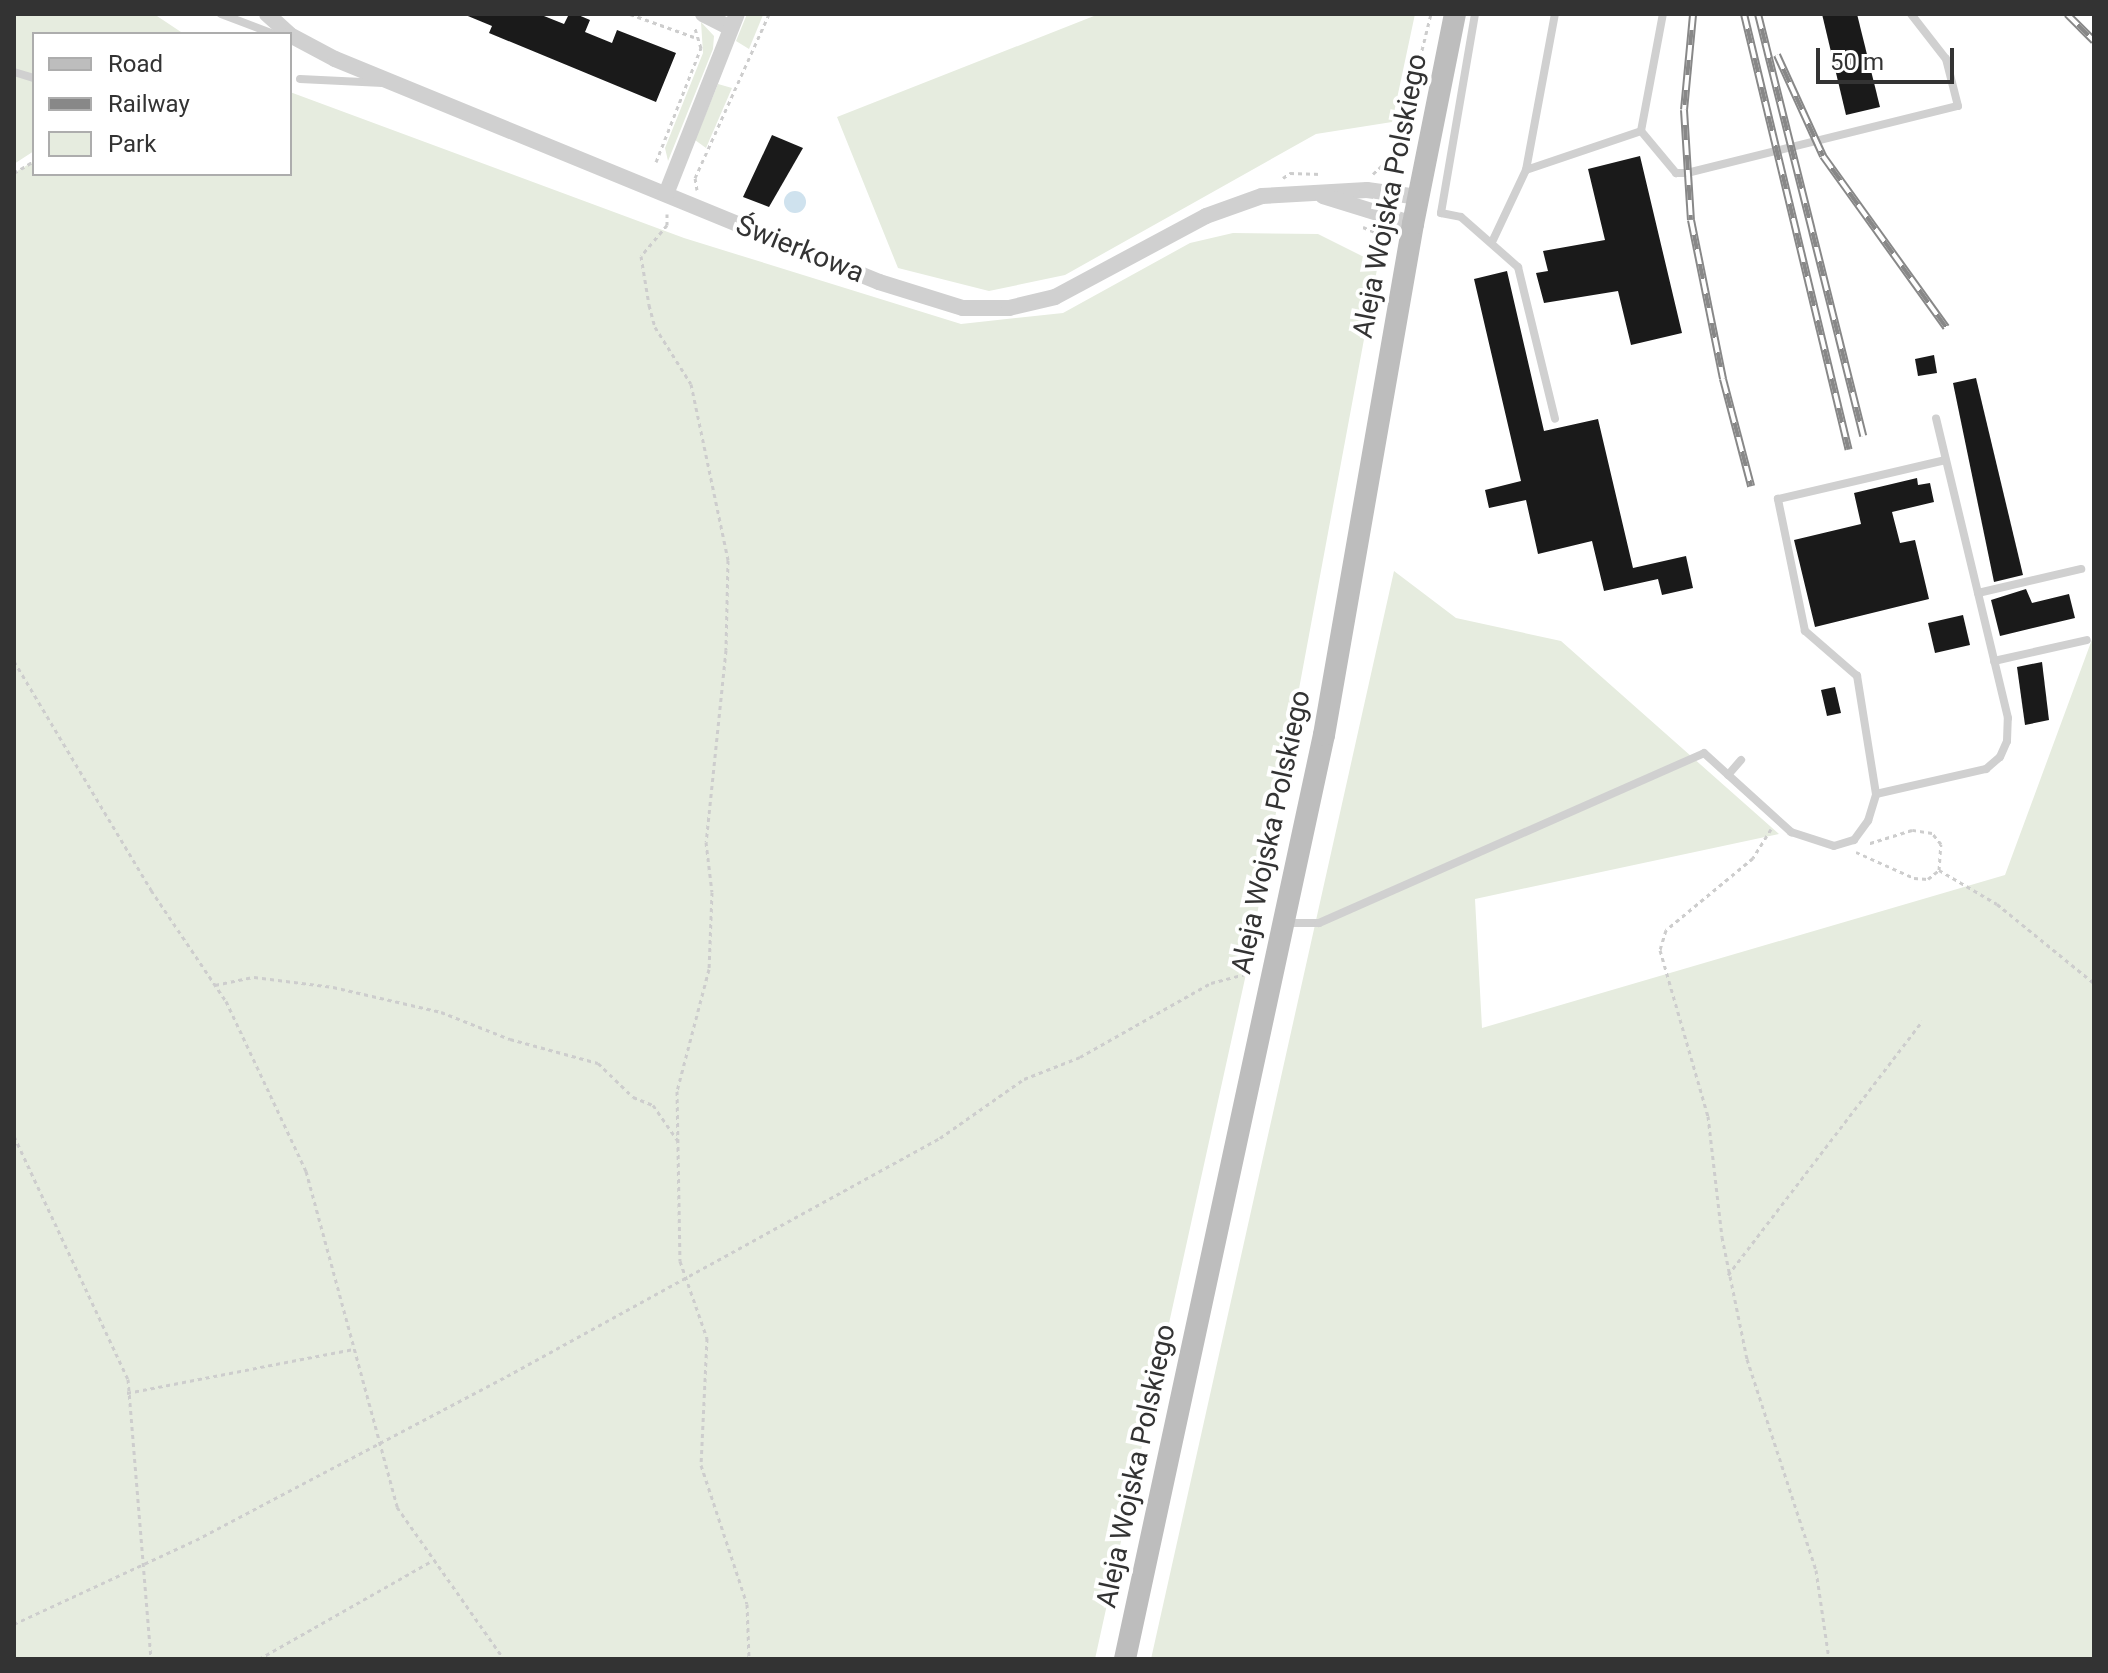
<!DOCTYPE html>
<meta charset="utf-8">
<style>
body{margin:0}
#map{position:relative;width:2108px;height:1673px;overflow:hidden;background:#fff;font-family:Roboto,sans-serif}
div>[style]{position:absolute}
.green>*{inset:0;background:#e6ecdf}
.water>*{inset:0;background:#cfe2ee}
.round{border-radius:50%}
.building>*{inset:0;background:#1a1a1a}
.path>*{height:3px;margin-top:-1.5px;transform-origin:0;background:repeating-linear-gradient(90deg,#cdcdcd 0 4px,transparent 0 8px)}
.service>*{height:8px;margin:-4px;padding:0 4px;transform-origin:4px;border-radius:4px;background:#d0d0d0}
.minor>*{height:16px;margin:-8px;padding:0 8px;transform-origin:8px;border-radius:8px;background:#d0d0d0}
.secondary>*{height:22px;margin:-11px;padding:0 11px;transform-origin:11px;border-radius:11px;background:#bdbdbd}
.rail>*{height:8px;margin-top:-4px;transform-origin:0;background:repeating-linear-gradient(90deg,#fff 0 15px,#888 0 30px);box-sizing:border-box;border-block:2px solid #888}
span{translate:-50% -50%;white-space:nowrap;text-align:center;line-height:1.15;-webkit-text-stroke:8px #fff;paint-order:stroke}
.street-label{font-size:28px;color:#333}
.frame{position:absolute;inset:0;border:16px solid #333;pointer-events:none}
.legend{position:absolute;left:32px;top:32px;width:260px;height:144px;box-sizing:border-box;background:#fff;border:2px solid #adadad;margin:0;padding:10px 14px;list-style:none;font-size:24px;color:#333}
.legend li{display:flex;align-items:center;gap:16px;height:40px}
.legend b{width:40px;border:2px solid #adadad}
.scale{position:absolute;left:1816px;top:48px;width:138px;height:36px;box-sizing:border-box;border:4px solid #333;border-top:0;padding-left:10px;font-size:24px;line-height:28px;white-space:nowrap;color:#333;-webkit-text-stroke:6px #fff;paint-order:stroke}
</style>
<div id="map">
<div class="green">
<i style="clip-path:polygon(14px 14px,154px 14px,184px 34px,34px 34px,34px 151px,14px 164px)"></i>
<i style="clip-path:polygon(747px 14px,763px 15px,749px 49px,736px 41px)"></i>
<i style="clip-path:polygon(1099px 14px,1415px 14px,1392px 122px,1316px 134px,1065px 275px,989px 291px,898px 268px,837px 117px)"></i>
<i style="clip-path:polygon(701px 22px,714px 36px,713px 49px,668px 161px,665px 148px,703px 53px)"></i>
<i style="clip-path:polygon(718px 84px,732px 88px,706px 148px,695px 140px)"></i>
<i style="clip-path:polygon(290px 92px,684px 238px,961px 324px,1063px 313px,1190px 243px,1233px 233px,1318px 234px,1378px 264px,1246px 974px,1095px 1659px,14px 1659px,14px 173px,34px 161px,34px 174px,290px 174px)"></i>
<i style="clip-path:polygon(1394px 571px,1456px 618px,1561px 641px,1779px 834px,1475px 899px,1482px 1028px,2005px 875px,2094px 634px,2094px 1659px,1151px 1659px)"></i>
</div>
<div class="water">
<i class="round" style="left:784px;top:191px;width:22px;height:22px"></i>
</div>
<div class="building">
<i style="clip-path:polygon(463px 14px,539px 14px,564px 24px,569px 14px,576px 14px,590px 20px,585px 32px,612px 43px,617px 30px,676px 53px,656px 102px,489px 33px,492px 26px)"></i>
<i style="clip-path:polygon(1822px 14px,1857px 14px,1880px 107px,1846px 115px)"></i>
<i style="clip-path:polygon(772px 135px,803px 148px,769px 207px,743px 197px)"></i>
<i style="clip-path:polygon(1640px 156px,1682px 333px,1631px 345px,1618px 291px,1544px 303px,1536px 273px,1548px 271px,1543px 251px,1605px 240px,1588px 169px)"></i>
<i style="clip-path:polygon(1507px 271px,1544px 431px,1598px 419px,1633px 568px,1686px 556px,1693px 588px,1662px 595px,1658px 579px,1604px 591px,1592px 541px,1538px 554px,1526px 500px,1489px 508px,1485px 490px,1521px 481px,1474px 279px)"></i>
<i style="clip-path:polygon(1934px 355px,1937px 373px,1918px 376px,1915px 359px)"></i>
<i style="clip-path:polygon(1976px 378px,2023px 575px,1994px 582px,1953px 383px)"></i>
<i style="clip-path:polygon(1917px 478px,1918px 485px,1930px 483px,1934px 502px,1892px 512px,1900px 543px,1915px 540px,1929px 599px,1815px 627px,1794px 540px,1861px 524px,1854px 493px)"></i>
<i style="clip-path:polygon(2026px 589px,2032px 603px,2069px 594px,2075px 618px,2000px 636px,1991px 600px)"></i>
<i style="clip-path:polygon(1963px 615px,1970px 645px,1935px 653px,1928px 623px)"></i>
<i style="clip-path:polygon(2042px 662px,2049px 720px,2025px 725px,2017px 667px)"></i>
<i style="clip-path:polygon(1835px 687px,1841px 713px,1827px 716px,1821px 690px)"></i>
</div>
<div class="path">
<i style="left:630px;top:14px;width:68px;rotate:19.8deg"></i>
<i style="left:656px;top:162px;width:123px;rotate:-68.5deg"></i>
<i style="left:701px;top:48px;width:21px;rotate:-107deg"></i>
<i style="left:14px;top:173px;width:23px;rotate:-31deg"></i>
<i style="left:1373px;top:174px;width:33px;rotate:-44deg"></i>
<i style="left:1397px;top:151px;width:141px;rotate:-76.1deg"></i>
<i style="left:1283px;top:178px;width:9px;rotate:-36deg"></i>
<i style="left:1290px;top:173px;width:31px;rotate:2deg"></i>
<i style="left:697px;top:190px;width:12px;rotate:-99deg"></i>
<i style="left:695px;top:178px;width:180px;rotate:-65.7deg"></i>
<i style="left:667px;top:214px;width:11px;rotate:90deg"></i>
<i style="left:667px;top:225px;width:40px;rotate:130deg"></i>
<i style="left:641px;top:256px;width:50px;rotate:80.7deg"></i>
<i style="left:649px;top:305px;width:23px;rotate:75deg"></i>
<i style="left:655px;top:327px;width:67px;rotate:57.7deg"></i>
<i style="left:691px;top:384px;width:180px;rotate:78.1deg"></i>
<i style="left:728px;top:560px;width:90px;rotate:91.3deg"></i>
<i style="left:726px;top:650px;width:193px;rotate:95.9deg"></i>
<i style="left:706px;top:842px;width:50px;rotate:83.2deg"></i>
<i style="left:712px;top:892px;width:77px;rotate:92.2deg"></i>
<i style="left:709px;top:969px;width:126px;rotate:104.7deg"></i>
<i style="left:677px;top:1091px;width:170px;rotate:89deg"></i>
<i style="left:680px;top:1261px;width:82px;rotate:70.7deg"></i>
<i style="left:707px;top:1338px;width:127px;rotate:92.7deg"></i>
<i style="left:701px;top:1465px;width:146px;rotate:71.7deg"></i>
<i style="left:747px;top:1604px;width:55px;rotate:87.9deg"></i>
<i style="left:1363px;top:227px;width:15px;rotate:23deg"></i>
<i style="left:1377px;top:233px;width:20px;rotate:60deg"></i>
<i style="left:14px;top:661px;width:267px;rotate:59.1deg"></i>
<i style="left:151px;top:890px;width:134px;rotate:56deg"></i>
<i style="left:226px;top:1001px;width:188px;rotate:64.8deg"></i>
<i style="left:306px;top:1171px;width:348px;rotate:74.8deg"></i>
<i style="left:397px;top:1507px;width:186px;rotate:54.9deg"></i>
<i style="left:1771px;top:829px;width:34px;rotate:122deg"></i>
<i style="left:1753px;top:858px;width:113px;rotate:140.4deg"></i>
<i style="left:1666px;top:930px;width:21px;rotate:107deg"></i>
<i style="left:1660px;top:950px;width:173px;rotate:73.9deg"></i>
<i style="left:1708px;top:1116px;width:122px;rotate:83.4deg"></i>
<i style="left:1722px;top:1237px;width:125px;rotate:78.4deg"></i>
<i style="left:1747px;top:1359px;width:222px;rotate:71.9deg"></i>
<i style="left:1816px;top:1570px;width:90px;rotate:81.7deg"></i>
<i style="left:1856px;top:852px;width:64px;rotate:24.1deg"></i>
<i style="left:1914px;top:878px;width:14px;rotate:4deg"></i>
<i style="left:1928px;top:879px;width:14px;rotate:-39deg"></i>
<i style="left:1939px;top:870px;width:26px;rotate:-86deg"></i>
<i style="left:1941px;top:844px;width:14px;rotate:-129deg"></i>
<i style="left:1932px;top:833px;width:20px;rotate:-171deg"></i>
<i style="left:1912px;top:830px;width:47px;rotate:162.7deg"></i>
<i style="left:1939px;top:870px;width:67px;rotate:30.4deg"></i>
<i style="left:1997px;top:904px;width:125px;rotate:39.2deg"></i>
<i style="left:215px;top:985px;width:40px;rotate:-12deg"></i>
<i style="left:254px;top:977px;width:80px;rotate:7.2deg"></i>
<i style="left:333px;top:987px;width:111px;rotate:13deg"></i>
<i style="left:441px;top:1012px;width:74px;rotate:21.4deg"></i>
<i style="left:510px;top:1039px;width:91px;rotate:15.3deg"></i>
<i style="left:598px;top:1063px;width:49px;rotate:44.2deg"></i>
<i style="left:633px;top:1097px;width:22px;rotate:22deg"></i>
<i style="left:653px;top:1105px;width:44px;rotate:55.2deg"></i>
<i style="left:14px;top:1136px;width:268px;rotate:64.9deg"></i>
<i style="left:128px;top:1379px;width:281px;rotate:85.3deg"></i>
<i style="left:1728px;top:1275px;width:320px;rotate:-52.6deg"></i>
<i style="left:127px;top:1393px;width:231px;rotate:-11deg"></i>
<i style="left:14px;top:1624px;width:200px;rotate:-24.8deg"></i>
<i style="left:196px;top:1540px;width:352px;rotate:-27.8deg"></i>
<i style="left:507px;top:1376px;width:494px;rotate:-28.8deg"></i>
<i style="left:940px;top:1138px;width:103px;rotate:-35.1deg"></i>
<i style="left:1024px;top:1079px;width:60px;rotate:-21.4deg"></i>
<i style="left:1080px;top:1057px;width:150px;rotate:-29.5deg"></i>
<i style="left:1211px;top:983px;width:43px;rotate:-14.7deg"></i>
<i style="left:259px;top:1659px;width:200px;rotate:-29.6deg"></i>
</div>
<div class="service">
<i style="left:221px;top:14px;width:57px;rotate:20.7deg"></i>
<i style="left:1475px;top:14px;width:202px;rotate:99.7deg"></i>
<i style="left:1441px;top:213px;width:20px;rotate:11deg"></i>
<i style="left:1461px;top:217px;width:76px;rotate:41.3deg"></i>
<i style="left:1518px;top:267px;width:156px;rotate:76.3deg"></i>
<i style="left:14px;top:72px;width:21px;rotate:17deg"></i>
<i style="left:300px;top:79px;width:83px;rotate:2.8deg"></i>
<i style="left:1641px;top:131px;width:119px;rotate:-79.4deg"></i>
<i style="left:1526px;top:170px;width:159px;rotate:-79.5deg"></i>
<i style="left:1493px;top:240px;width:77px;rotate:-64.8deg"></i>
<i style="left:1526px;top:170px;width:121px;rotate:-18.7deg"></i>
<i style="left:1641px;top:131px;width:55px;rotate:50.2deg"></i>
<i style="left:1676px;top:173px;width:11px"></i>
<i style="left:1687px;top:173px;width:279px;rotate:-13.9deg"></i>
<i style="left:1958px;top:106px;width:49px;rotate:-104.3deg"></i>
<i style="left:1946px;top:59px;width:57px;rotate:-127.9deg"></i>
<i style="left:1978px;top:593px;width:106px;rotate:-13.1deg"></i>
<i style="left:1994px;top:661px;width:95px;rotate:-12.7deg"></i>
<i style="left:1728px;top:775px;width:20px;rotate:-49deg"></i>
<i style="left:1876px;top:794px;width:120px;rotate:-99.1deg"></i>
<i style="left:1857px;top:676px;width:69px;rotate:-139.1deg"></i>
<i style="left:1805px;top:631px;width:135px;rotate:-101.6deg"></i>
<i style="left:1778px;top:499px;width:172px;rotate:-13.1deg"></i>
<i style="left:1285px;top:923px;width:34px"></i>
<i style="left:1319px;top:923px;width:421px;rotate:-23.8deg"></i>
<i style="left:1704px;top:753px;width:118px;rotate:42.2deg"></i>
<i style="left:1791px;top:832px;width:45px;rotate:18deg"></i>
<i style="left:1834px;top:846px;width:21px;rotate:-17deg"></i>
<i style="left:1854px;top:840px;width:24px;rotate:-54deg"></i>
<i style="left:1868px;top:821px;width:28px;rotate:-73deg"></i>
<i style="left:1876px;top:794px;width:113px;rotate:-12.8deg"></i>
<i style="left:1986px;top:769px;width:18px;rotate:-41deg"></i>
<i style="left:2000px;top:757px;width:17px;rotate:-66deg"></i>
<i style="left:2007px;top:741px;width:23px;rotate:-88deg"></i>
<i style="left:2008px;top:718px;width:308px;rotate:-103.5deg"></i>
</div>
<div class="minor">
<i style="left:267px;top:14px;width:30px;rotate:42deg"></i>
<i style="left:703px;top:14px;width:30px;rotate:27deg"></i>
<i style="left:290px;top:35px;width:51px;rotate:28.1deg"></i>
<i style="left:335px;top:59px;width:588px;rotate:22.29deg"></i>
<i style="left:879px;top:282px;width:88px;rotate:17.2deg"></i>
<i style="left:963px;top:308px;width:46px"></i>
<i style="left:1009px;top:308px;width:47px;rotate:-13.4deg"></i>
<i style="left:1055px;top:297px;width:171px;rotate:-28.2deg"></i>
<i style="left:1206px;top:216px;width:59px;rotate:-19.7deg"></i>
<i style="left:1262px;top:196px;width:105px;rotate:-3.3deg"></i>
<i style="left:1367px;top:190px;width:51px;rotate:7.8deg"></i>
<i style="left:666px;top:194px;width:193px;rotate:-68.5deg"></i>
<i style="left:1323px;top:196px;width:94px;rotate:17.3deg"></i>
</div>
<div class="secondary">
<i style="left:1125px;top:1659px;width:945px;rotate:-77.85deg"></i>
<i style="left:1324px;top:735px;width:519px;rotate:-80.12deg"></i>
<i style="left:1413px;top:224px;width:214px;rotate:-78.7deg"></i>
</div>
<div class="rail">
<i style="left:1744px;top:14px;width:448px;rotate:76.5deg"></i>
<i style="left:1758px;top:14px;width:435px;rotate:76deg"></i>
<i style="left:2067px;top:14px;width:38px;rotate:45deg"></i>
<i style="left:1693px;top:15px;width:95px;rotate:95.4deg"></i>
<i style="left:1684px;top:110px;width:110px;rotate:86.4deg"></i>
<i style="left:1691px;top:220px;width:162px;rotate:78.6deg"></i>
<i style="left:1723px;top:379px;width:111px;rotate:75.3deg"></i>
<i style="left:1777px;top:55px;width:111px;rotate:65.5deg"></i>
<i style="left:1823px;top:156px;width:211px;rotate:54.3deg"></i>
</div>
<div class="street-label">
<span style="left:1390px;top:196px;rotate:-79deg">Aleja Wojska Polskiego</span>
<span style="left:800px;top:249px;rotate:22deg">Świerkowa</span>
<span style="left:1271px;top:832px;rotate:-78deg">Aleja Wojska Polskiego</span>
<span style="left:1136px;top:1466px;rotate:-78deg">Aleja Wojska Polskiego</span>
</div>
<div class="frame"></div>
<ul class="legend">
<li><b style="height:10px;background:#bdbdbd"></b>Road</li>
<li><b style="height:10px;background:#888"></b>Railway</li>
<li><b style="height:22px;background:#e6ecdf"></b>Park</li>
</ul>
<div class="scale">50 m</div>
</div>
